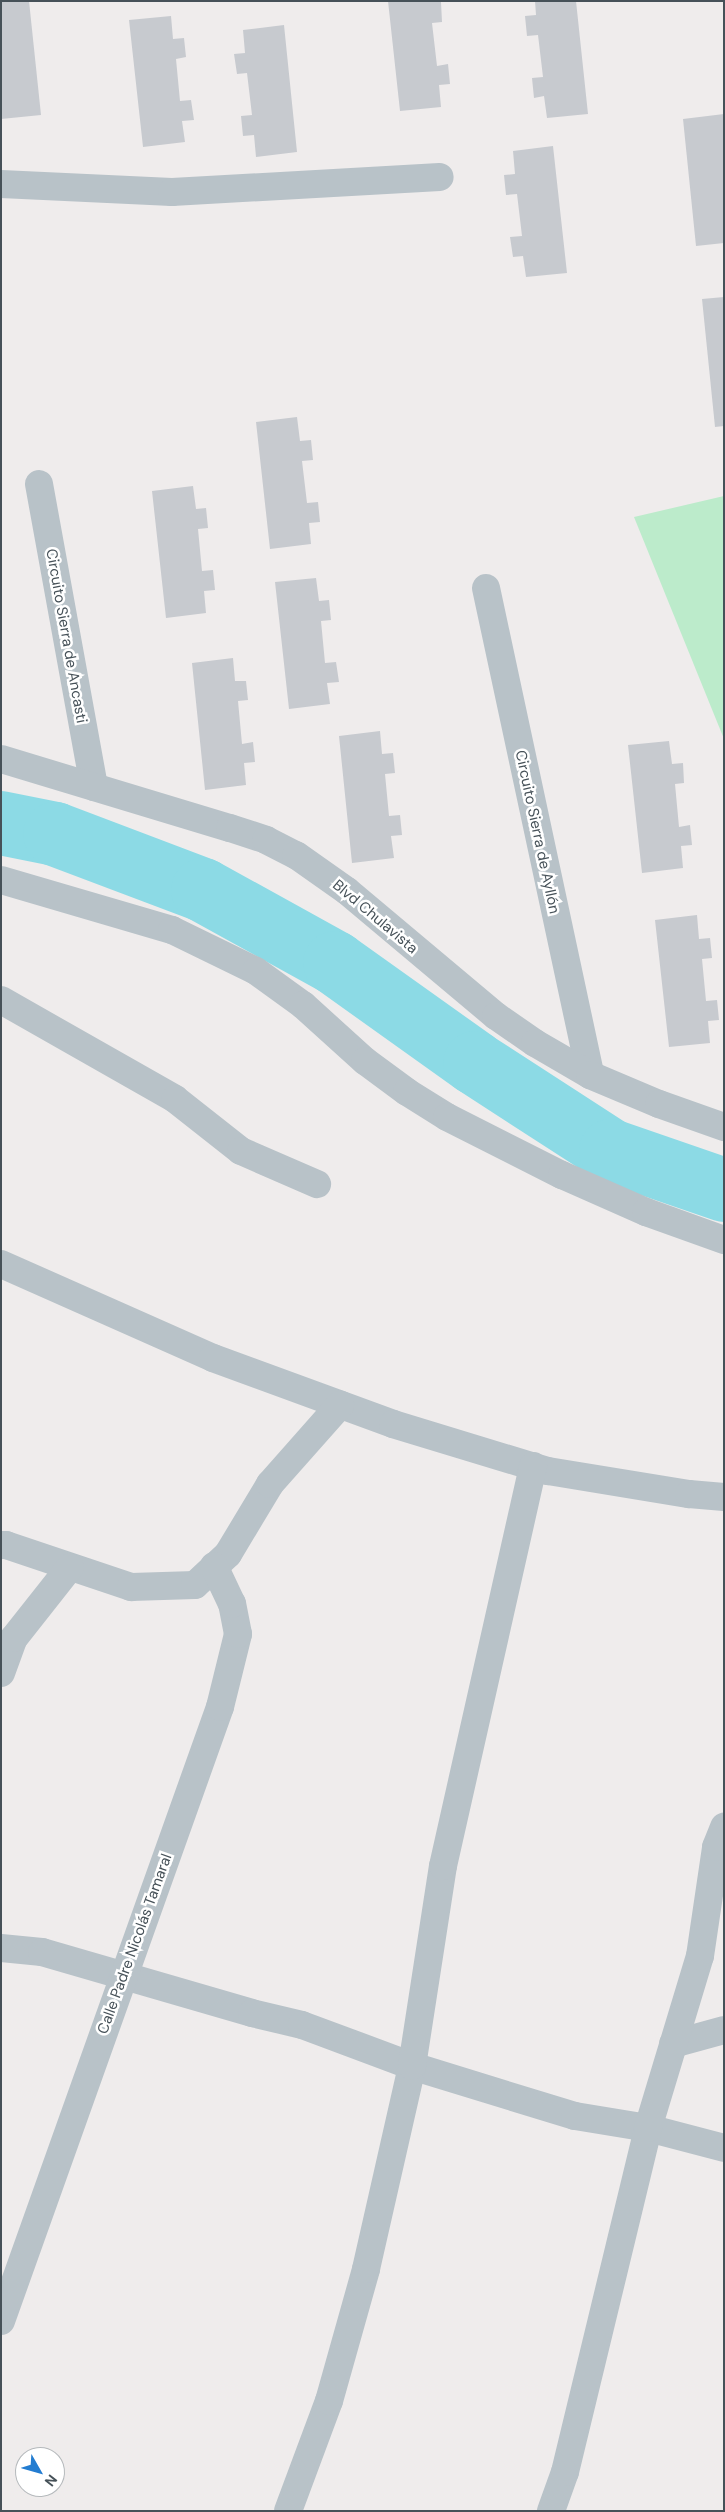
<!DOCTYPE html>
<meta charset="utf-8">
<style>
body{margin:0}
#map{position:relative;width:725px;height:2512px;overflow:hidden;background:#efecec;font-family:"DM Sans",sans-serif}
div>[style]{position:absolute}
.green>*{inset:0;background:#bcebcb}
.river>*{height:64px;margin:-32px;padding:0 32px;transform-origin:32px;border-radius:32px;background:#8cdae5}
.building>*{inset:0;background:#c7cacf}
.minor>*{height:28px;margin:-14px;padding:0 14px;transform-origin:14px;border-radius:14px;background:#b8c2c8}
span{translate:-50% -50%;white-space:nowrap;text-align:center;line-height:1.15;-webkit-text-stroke:5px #fff;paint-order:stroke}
.street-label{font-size:15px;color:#465158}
.frame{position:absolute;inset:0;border:2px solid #465158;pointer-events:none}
.north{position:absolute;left:15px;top:2447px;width:50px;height:50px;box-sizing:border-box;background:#fff;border:1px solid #b5b9bc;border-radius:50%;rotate:128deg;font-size:14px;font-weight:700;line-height:20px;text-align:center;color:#465158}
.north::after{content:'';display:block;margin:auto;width:18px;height:22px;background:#247dd1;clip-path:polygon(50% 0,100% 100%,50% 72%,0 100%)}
</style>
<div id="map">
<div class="green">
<i style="clip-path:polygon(724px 496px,724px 739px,634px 517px)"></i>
</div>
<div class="river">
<i style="left:1px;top:823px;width:55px;rotate:11.5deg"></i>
<i style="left:55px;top:834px;width:158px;rotate:20.7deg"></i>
<i style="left:203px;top:890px;width:151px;rotate:28.9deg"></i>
<i style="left:335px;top:963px;width:172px;rotate:35.5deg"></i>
<i style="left:475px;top:1063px;width:162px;rotate:32.9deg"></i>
<i style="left:611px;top:1151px;width:120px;rotate:19deg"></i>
</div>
<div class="building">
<i style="clip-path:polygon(1px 1px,29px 1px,41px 115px,1px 119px)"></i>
<i style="clip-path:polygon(388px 1px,441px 2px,442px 22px,432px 23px,437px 66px,448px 64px,450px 84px,439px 85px,441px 107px,400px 111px)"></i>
<i style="clip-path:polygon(535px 1px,576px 1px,588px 114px,547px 118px,544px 96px,534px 98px,532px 78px,543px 77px,538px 35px,527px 36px,525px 16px,536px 15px)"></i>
<i style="clip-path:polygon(171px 16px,173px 39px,184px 38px,186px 57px,176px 59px,180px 101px,191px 100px,194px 120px,182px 121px,185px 142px,143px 147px,129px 20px)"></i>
<i style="clip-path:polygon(284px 25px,297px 152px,256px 157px,254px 135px,243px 136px,241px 116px,252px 115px,247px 73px,237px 74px,234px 54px,245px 53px,243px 30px)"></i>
<i style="clip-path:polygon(724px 114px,724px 243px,696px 246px,683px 119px)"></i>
<i style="clip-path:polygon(553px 146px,567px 273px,526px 277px,523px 256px,513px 257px,510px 237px,522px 236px,517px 194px,506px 195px,504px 175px,515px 174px,513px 151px)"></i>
<i style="clip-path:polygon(724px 297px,724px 426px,715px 427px,702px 299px)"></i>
<i style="clip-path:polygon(297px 417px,300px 441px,311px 440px,313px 460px,302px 461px,307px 503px,318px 502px,320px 522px,309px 523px,311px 544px,270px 549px,256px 422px)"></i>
<i style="clip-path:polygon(193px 486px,196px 509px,206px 508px,208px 528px,198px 529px,202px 571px,213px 570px,215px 590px,204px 591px,206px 613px,166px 618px,152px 491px)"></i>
<i style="clip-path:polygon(316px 578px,319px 601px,329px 600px,331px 620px,321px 621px,325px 663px,336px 662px,339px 682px,327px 683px,330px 704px,289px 709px,275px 582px)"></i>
<i style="clip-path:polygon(233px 658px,235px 681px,246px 681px,248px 700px,238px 701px,242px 744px,253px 742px,255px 762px,244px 763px,246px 785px,205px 790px,192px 663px)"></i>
<i style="clip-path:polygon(380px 731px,382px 754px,393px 753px,395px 773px,385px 774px,389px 816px,400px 815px,402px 835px,391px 836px,394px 858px,352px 863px,339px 736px)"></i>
<i style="clip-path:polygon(669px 741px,672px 764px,683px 763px,684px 783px,675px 784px,679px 827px,690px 825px,692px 845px,681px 846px,683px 868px,642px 873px,628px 745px)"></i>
<i style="clip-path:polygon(697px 915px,699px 939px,710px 938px,712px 958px,702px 959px,706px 1001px,717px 1000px,719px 1020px,708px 1021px,710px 1043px,669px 1047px,655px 920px)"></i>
</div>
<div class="minor">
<i style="left:1px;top:184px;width:171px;rotate:2.7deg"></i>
<i style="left:172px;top:192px;width:268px;rotate:-3.2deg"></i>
<i style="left:39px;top:484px;width:308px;rotate:79.7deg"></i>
<i style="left:486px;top:588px;width:498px;rotate:77.9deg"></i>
<i style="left:1px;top:759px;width:239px;rotate:16.8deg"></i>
<i style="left:230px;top:828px;width:38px;rotate:18deg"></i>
<i style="left:266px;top:840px;width:34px;rotate:27deg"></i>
<i style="left:296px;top:855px;width:62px;rotate:35.2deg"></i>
<i style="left:347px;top:891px;width:194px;rotate:40deg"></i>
<i style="left:496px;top:1016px;width:47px;rotate:34.7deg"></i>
<i style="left:535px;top:1043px;width:64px;rotate:30.2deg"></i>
<i style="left:590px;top:1075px;width:75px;rotate:22.8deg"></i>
<i style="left:659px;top:1104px;width:69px;rotate:19.5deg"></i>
<i style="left:1px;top:880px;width:178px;rotate:16.3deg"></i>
<i style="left:172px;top:930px;width:93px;rotate:26deg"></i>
<i style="left:256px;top:971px;width:58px;rotate:35.9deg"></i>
<i style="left:303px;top:1005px;width:84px;rotate:42.1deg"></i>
<i style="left:365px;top:1061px;width:52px;rotate:36.4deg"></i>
<i style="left:407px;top:1092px;width:47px;rotate:32deg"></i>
<i style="left:447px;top:1117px;width:129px;rotate:26.8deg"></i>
<i style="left:562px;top:1175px;width:92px;rotate:23.8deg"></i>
<i style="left:646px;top:1212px;width:83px;rotate:19.7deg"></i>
<i style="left:1px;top:1000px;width:200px;rotate:29.6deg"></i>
<i style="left:175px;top:1099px;width:84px;rotate:38.2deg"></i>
<i style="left:241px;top:1151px;width:83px;rotate:23.5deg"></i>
<i style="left:1px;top:1264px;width:232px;rotate:23.9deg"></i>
<i style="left:213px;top:1358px;width:192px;rotate:20.1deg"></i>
<i style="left:393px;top:1424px;width:162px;rotate:16.9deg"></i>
<i style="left:548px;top:1471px;width:143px;rotate:9.3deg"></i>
<i style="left:689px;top:1494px;width:35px;rotate:5deg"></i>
<i style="left:1px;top:1545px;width:5px"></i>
<i style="left:6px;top:1545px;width:132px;rotate:18.6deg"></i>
<i style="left:131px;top:1587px;width:64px;rotate:-1.8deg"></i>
<i style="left:195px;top:1585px;width:45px;rotate:-43.2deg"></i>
<i style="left:228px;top:1554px;width:82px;rotate:-59deg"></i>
<i style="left:270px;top:1484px;width:106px;rotate:-48.5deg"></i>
<i style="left:1px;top:1673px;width:37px;rotate:-70deg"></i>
<i style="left:14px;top:1638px;width:90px;rotate:-51.7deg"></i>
<i style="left:1px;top:1948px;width:41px;rotate:5.6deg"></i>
<i style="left:42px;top:1952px;width:219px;rotate:16.2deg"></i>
<i style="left:252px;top:2013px;width:51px;rotate:13.5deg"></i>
<i style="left:302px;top:2025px;width:117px;rotate:20.4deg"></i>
<i style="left:412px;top:2066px;width:170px;rotate:17.1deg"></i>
<i style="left:575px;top:2116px;width:74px;rotate:9.3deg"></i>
<i style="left:648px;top:2128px;width:79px;rotate:14.7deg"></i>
<i style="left:673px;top:2044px;width:53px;rotate:-15.4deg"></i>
<i style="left:1px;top:2321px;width:652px;rotate:-70.37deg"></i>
<i style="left:220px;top:1707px;width:75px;rotate:-76.1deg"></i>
<i style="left:238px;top:1634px;width:31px;rotate:-101deg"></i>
<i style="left:232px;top:1604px;width:42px;rotate:-115.3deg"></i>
<i style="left:288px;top:2511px;width:117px;rotate:-69.6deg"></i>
<i style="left:329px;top:2401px;width:137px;rotate:-74.3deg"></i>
<i style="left:366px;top:2269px;width:208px;rotate:-77.2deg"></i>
<i style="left:412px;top:2066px;width:202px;rotate:-81.2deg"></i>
<i style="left:443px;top:1866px;width:410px;rotate:-77.3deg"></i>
<i style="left:551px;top:2511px;width:41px;rotate:-70.3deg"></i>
<i style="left:565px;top:2472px;width:354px;rotate:-76.4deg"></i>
<i style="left:648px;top:2128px;width:180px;rotate:-73.2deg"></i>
<i style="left:700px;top:1956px;width:110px;rotate:-81.6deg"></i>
<i style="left:716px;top:1847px;width:22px;rotate:-68deg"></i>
</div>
<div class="street-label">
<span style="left:66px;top:636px;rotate:80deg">Circuito Sierra de Ancasti</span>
<span style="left:537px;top:832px;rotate:78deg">Circuito Sierra de Ayllón</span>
<span style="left:375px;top:917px;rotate:40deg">Blvd Chulavista</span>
<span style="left:135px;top:1944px;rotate:-70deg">Calle Padre Nicolás Tamaral</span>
</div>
<div class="frame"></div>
<div class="north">N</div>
</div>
